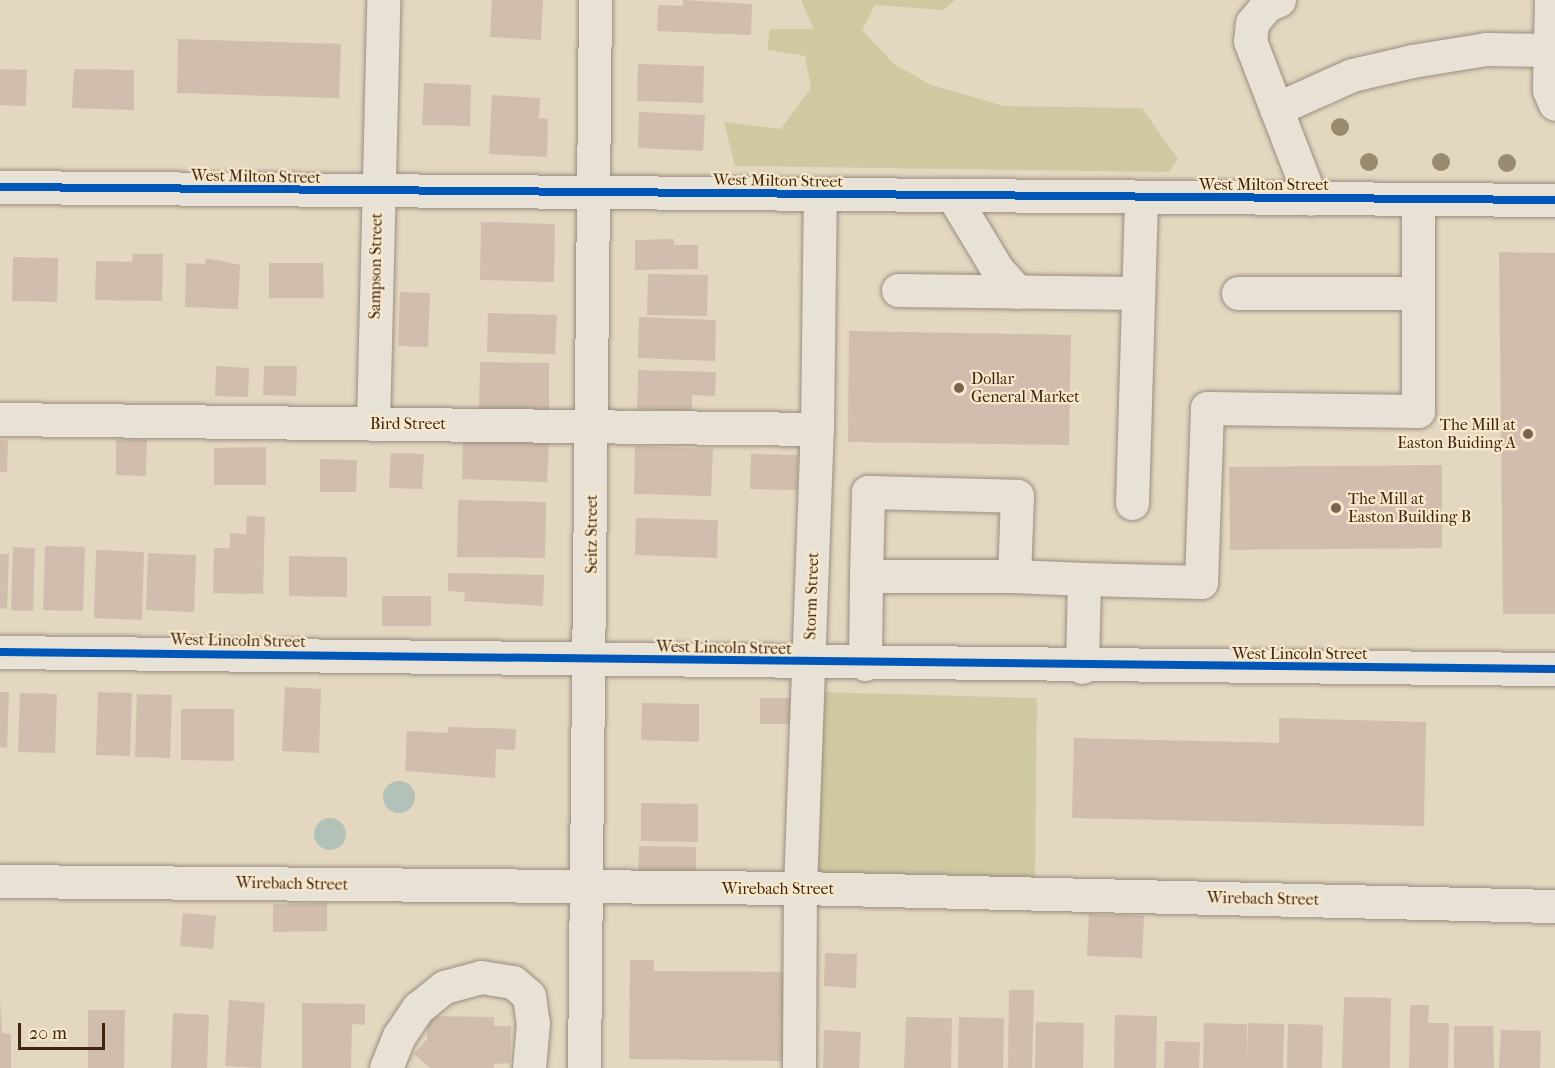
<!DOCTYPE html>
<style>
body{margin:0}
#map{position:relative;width:1555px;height:1068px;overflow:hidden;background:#e3d7c0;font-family:"IM FELL French Canon",serif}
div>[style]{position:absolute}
.green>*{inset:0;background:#cfc9a1}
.water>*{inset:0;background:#b3c2b8}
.round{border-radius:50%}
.building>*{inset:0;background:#d0bdad}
.roads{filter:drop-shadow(0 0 2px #988e7f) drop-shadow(0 0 2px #988e7f)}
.minor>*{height:33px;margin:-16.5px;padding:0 16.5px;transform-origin:16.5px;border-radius:16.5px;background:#e8e2d6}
.cycleway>*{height:8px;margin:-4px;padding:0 4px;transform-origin:4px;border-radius:4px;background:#0057b8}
.trees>*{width:18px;height:18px;margin:-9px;border-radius:50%;background:#9a8a70}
.dots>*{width:16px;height:16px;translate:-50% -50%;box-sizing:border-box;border:3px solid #f7e8cc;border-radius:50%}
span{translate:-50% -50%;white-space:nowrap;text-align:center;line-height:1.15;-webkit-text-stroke:4.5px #f7e8cc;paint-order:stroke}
.street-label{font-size:16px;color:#3f2511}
.poi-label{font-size:16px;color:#3f2511}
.left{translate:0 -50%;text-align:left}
.right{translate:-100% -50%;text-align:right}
.scale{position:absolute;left:18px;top:1023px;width:87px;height:27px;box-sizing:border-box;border:3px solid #3f2511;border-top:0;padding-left:8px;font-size:18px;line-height:21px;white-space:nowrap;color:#3f2511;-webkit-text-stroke:4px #f7e8cc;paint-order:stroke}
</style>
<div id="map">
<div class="green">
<i style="clip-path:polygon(801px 0,955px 0,944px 10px,875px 5px,862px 30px,894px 64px,931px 85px,1004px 106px,1142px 108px,1178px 159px,1169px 172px,735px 166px,724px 122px,781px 129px,811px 88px,805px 56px,767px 50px,770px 29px,814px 29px)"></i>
<i style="clip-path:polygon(819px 692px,1037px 698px,1035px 882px,821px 879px,816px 869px)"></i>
</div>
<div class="water">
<i class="round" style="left:383px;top:781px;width:32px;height:32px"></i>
<i class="round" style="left:314px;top:818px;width:32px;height:32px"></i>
</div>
<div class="building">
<i style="clip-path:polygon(492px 0,543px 0,541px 40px,490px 37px)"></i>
<i style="clip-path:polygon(683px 0,752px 4px,751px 35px,657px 31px,658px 5px,683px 6px)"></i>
<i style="clip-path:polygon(178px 39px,341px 44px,339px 98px,177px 93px)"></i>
<i style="clip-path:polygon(638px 64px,704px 66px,703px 103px,637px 101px)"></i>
<i style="clip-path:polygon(0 69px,27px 70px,26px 106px,0 105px)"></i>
<i style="clip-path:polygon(74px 69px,134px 70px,134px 110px,72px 108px)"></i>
<i style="clip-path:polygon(424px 83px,471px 85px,470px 126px,422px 125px)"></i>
<i style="clip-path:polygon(492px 95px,540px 98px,539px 118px,548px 119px,547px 157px,489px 154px)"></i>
<i style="clip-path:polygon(639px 112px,705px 115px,703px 151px,638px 148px)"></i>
<i style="clip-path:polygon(481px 222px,555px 224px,554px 282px,480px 280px)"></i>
<i style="clip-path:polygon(674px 239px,674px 245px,698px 245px,698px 269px,635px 270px,635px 240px)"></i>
<i style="clip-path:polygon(1499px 252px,1555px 253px,1555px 614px,1503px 614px)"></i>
<i style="clip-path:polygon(133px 254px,163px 254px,162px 301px,95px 300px,96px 261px,132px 262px)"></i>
<i style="clip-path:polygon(13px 257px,58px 258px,57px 302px,12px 301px)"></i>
<i style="clip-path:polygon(206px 258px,240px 265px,238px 309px,185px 307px,186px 263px,205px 264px)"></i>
<i style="clip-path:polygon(269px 263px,323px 263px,324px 298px,269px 298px)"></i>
<i style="clip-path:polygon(648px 274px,708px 275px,707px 316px,647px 315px)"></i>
<i style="clip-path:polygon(400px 292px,430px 293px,428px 347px,398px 346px)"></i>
<i style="clip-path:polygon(488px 313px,557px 315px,555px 354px,487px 352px)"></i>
<i style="clip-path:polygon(639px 317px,716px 320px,715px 361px,638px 358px)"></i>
<i style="clip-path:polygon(849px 331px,1071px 335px,1069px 445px,848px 442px)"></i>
<i style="clip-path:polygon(480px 362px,549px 363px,549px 411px,479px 410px)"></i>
<i style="clip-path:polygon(216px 366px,249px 368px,248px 397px,215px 396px)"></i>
<i style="clip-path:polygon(264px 366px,297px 366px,296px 396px,263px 395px)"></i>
<i style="clip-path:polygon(638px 370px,716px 372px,715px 396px,692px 395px,692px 411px,637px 409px)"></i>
<i style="clip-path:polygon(463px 438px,549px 441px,547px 482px,462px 479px)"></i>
<i style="clip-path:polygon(116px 439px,147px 440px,146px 476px,116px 475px)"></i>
<i style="clip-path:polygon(0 440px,8px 441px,7px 472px,0 472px)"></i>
<i style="clip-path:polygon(635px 446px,713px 449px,711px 496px,634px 494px)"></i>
<i style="clip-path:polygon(266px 447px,266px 485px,214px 485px,214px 448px)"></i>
<i style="clip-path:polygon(391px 453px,424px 454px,422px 489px,389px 488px)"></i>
<i style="clip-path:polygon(751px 454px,798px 455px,797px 490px,750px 489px)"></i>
<i style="clip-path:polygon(320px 459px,357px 460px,356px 492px,320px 492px)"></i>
<i style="clip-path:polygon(1442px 465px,1442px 548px,1230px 550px,1229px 467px)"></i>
<i style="clip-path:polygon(458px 500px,546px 502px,545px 558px,457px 557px)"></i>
<i style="clip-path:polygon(247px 516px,265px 517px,263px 594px,213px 593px,214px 548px,230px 548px,230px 533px,246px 534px)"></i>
<i style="clip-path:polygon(636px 518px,718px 520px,717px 558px,635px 555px)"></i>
<i style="clip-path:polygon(45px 546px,85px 547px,83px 611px,43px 610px)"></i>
<i style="clip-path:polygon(13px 547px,35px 548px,33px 611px,11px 610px)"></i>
<i style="clip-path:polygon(96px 550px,144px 552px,142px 620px,94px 618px)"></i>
<i style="clip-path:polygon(148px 553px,196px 555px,194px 612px,146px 610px)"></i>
<i style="clip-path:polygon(0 554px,9px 554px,7px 609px,0 608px)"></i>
<i style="clip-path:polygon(289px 556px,347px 557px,347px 597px,289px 596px)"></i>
<i style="clip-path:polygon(448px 573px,544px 575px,543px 606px,464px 601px,465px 592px,448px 591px)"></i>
<i style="clip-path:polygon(382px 596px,431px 596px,431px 626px,382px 626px)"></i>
<i style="clip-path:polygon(285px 687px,321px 689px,319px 753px,282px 751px)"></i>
<i style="clip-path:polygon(0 692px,9px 692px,7px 748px,0 747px)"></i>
<i style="clip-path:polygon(98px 692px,132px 693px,130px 756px,96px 755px)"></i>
<i style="clip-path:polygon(20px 693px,57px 694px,55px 753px,18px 752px)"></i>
<i style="clip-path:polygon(137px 694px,172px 695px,170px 758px,135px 757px)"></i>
<i style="clip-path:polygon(760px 698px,798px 698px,798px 724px,760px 724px)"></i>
<i style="clip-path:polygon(642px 703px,699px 704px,699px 742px,641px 740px)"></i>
<i style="clip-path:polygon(181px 709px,234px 709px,234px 761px,181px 760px)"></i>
<i style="clip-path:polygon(1279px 718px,1426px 722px,1424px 826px,1072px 818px,1074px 738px,1279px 743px)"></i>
<i style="clip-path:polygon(448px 727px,516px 729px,515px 750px,496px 749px,495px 778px,405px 771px,407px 731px,448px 733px)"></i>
<i style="clip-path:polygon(641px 803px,698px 804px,698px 842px,641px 841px)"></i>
<i style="clip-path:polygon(639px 846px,696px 847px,696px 884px,638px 883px)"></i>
<i style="clip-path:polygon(327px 903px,327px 931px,273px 932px,273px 904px)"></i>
<i style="clip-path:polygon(183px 913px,216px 916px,213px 949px,180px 946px)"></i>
<i style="clip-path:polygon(1089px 914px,1144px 916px,1142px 958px,1087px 956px)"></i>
<i style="clip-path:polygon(825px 953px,857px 954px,856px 988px,824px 986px)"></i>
<i style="clip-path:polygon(630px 960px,654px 960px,654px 971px,786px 972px,785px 1061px,629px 1059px)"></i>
<i style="clip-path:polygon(1009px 990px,1034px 990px,1032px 1068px,1008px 1068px)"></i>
<i style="clip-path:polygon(1344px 997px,1391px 998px,1390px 1068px,1342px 1068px)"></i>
<i style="clip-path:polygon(0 999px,2px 1033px,11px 1034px,11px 1068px,0 1068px)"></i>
<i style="clip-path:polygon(229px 1000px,265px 1003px,261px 1068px,225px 1066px)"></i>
<i style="clip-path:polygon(302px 1003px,365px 1004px,365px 1025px,352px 1024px,351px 1068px,302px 1068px)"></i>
<i style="clip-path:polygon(1410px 1005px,1429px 1005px,1428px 1023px,1449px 1023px,1448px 1068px,1409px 1068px)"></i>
<i style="clip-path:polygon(88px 1010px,125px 1010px,124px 1068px,88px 1068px)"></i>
<i style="clip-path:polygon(173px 1013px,209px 1015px,207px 1068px,171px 1068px)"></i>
<i style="clip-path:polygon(1115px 1015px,1157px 1016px,1156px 1068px,1114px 1068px)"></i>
<i style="clip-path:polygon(427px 1016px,494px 1017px,494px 1026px,511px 1026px,510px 1063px,494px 1064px,494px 1068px,430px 1068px,414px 1054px,427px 1039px)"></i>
<i style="clip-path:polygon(906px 1017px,952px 1018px,951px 1068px,904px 1068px)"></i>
<i style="clip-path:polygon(959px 1017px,1004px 1018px,1003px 1068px,958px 1068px)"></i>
<i style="clip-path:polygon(1036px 1022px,1084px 1023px,1083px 1068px,1035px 1068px)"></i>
<i style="clip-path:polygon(1204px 1023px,1247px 1024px,1247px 1068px,1203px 1068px)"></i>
<i style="clip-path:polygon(1248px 1023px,1284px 1024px,1283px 1068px,1247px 1068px)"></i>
<i style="clip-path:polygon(1288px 1024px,1323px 1025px,1322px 1068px,1287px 1068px)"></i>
<i style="clip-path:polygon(1454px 1026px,1493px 1026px,1494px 1068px,1454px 1068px)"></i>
<i style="clip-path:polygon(824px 1030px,861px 1032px,859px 1068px,823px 1068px)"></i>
<i style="clip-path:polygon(1501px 1030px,1541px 1031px,1540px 1068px,1499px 1068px)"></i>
<i style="clip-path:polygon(1165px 1041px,1200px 1042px,1199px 1068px,1164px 1068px)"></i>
</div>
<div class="roads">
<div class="minor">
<i style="left:1279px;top:0;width:13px;rotate:157deg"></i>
<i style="left:1267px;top:5px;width:23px;rotate:130deg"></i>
<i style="left:1252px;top:23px;width:18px;rotate:96deg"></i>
<i style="left:1250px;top:41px;width:169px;rotate:68.9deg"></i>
<i style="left:1551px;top:0;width:90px;rotate:91.3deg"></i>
<i style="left:1549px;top:90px;width:15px;rotate:67deg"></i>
<i style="left:1276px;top:109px;width:83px;rotate:-24.1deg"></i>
<i style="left:1352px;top:75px;width:62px;rotate:-13.1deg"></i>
<i style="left:1412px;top:61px;width:75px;rotate:-9.2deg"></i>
<i style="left:1486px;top:49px;width:64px;rotate:0.9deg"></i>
<i style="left:0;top:187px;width:1555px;rotate:0.48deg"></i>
<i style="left:953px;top:196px;width:85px;rotate:58.9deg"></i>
<i style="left:997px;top:269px;width:31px;rotate:48deg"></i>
<i style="left:898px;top:290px;width:240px;rotate:0.7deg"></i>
<i style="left:1238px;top:293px;width:180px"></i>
<i style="left:0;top:419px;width:817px;rotate:0.7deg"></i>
<i style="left:373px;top:424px;width:424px;rotate:-88.6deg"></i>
<i style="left:1132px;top:503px;width:305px;rotate:-88.3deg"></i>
<i style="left:1014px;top:576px;width:70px;rotate:2.5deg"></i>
<i style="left:1084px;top:579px;width:88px;rotate:91.3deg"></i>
<i style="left:1084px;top:579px;width:117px;rotate:1.5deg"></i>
<i style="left:1201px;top:582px;width:174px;rotate:-88deg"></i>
<i style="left:1207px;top:408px;width:211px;rotate:0.8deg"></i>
<i style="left:1418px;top:411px;width:211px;rotate:-90deg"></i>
<i style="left:0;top:652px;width:1555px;rotate:0.63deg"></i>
<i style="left:865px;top:664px;width:88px;rotate:-89.3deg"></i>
<i style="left:866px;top:576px;width:84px;rotate:-88.6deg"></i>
<i style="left:868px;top:492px;width:149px;rotate:1.5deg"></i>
<i style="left:1017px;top:496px;width:80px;rotate:92.1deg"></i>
<i style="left:1014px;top:576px;width:148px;rotate:180deg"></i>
<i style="left:0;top:881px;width:800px;rotate:0.5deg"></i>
<i style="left:800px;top:888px;width:755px;rotate:1.37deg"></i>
<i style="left:386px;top:1068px;width:35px;rotate:-68deg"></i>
<i style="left:399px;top:1036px;width:34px;rotate:-56deg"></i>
<i style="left:418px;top:1008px;width:33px;rotate:-39deg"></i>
<i style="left:444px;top:987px;width:38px;rotate:-15deg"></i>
<i style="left:481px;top:977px;width:32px;rotate:9deg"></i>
<i style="left:513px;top:982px;width:21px;rotate:41deg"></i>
<i style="left:529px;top:996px;width:27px;rotate:82deg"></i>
<i style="left:533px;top:1023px;width:45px;rotate:95.1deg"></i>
<i style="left:584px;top:1068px;width:1068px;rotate:-89.41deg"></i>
<i style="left:799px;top:1068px;width:180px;rotate:-89.7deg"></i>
<i style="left:800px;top:888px;width:459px;rotate:-87.9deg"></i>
<i style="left:817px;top:429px;width:233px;rotate:-89.3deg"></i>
</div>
</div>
<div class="cycleway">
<i style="left:0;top:187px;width:1555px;rotate:0.48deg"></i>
<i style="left:0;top:652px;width:1555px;rotate:0.63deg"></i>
</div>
<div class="trees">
<i style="left:1340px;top:127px"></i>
<i style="left:1369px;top:162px"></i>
<i style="left:1441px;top:162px"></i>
<i style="left:1507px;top:163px"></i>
</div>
<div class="dots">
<i style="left:959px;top:388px;background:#78634e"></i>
<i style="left:1528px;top:434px;background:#78634e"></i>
<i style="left:1336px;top:508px;background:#78634e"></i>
</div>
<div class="street-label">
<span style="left:256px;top:177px;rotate:1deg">West Milton Street</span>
<span style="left:778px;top:181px;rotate:1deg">West Milton Street</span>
<span style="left:1264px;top:185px">West Milton Street</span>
<span style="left:376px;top:266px;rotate:-89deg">Sampson Street</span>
<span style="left:408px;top:424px">Bird Street</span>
<span style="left:592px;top:534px;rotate:-90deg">Seitz Street</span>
<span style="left:812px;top:596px;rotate:-88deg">Storm Street</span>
<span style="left:238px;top:641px;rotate:1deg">West Lincoln Street</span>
<span style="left:724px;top:648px;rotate:1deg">West Lincoln Street</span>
<span style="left:1300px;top:654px">West Lincoln Street</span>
<span style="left:292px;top:884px;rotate:1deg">Wirebach Street</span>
<span style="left:778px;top:889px">Wirebach Street</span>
<span style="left:1263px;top:899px;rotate:1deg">Wirebach Street</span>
</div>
<div class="poi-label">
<span class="left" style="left:971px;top:388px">Dollar<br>General Market</span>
<span class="right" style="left:1516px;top:434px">The Mill at<br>Easton Buiding A</span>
<span class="left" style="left:1348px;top:508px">The Mill at<br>Easton Building B</span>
</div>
<div class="scale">20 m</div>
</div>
